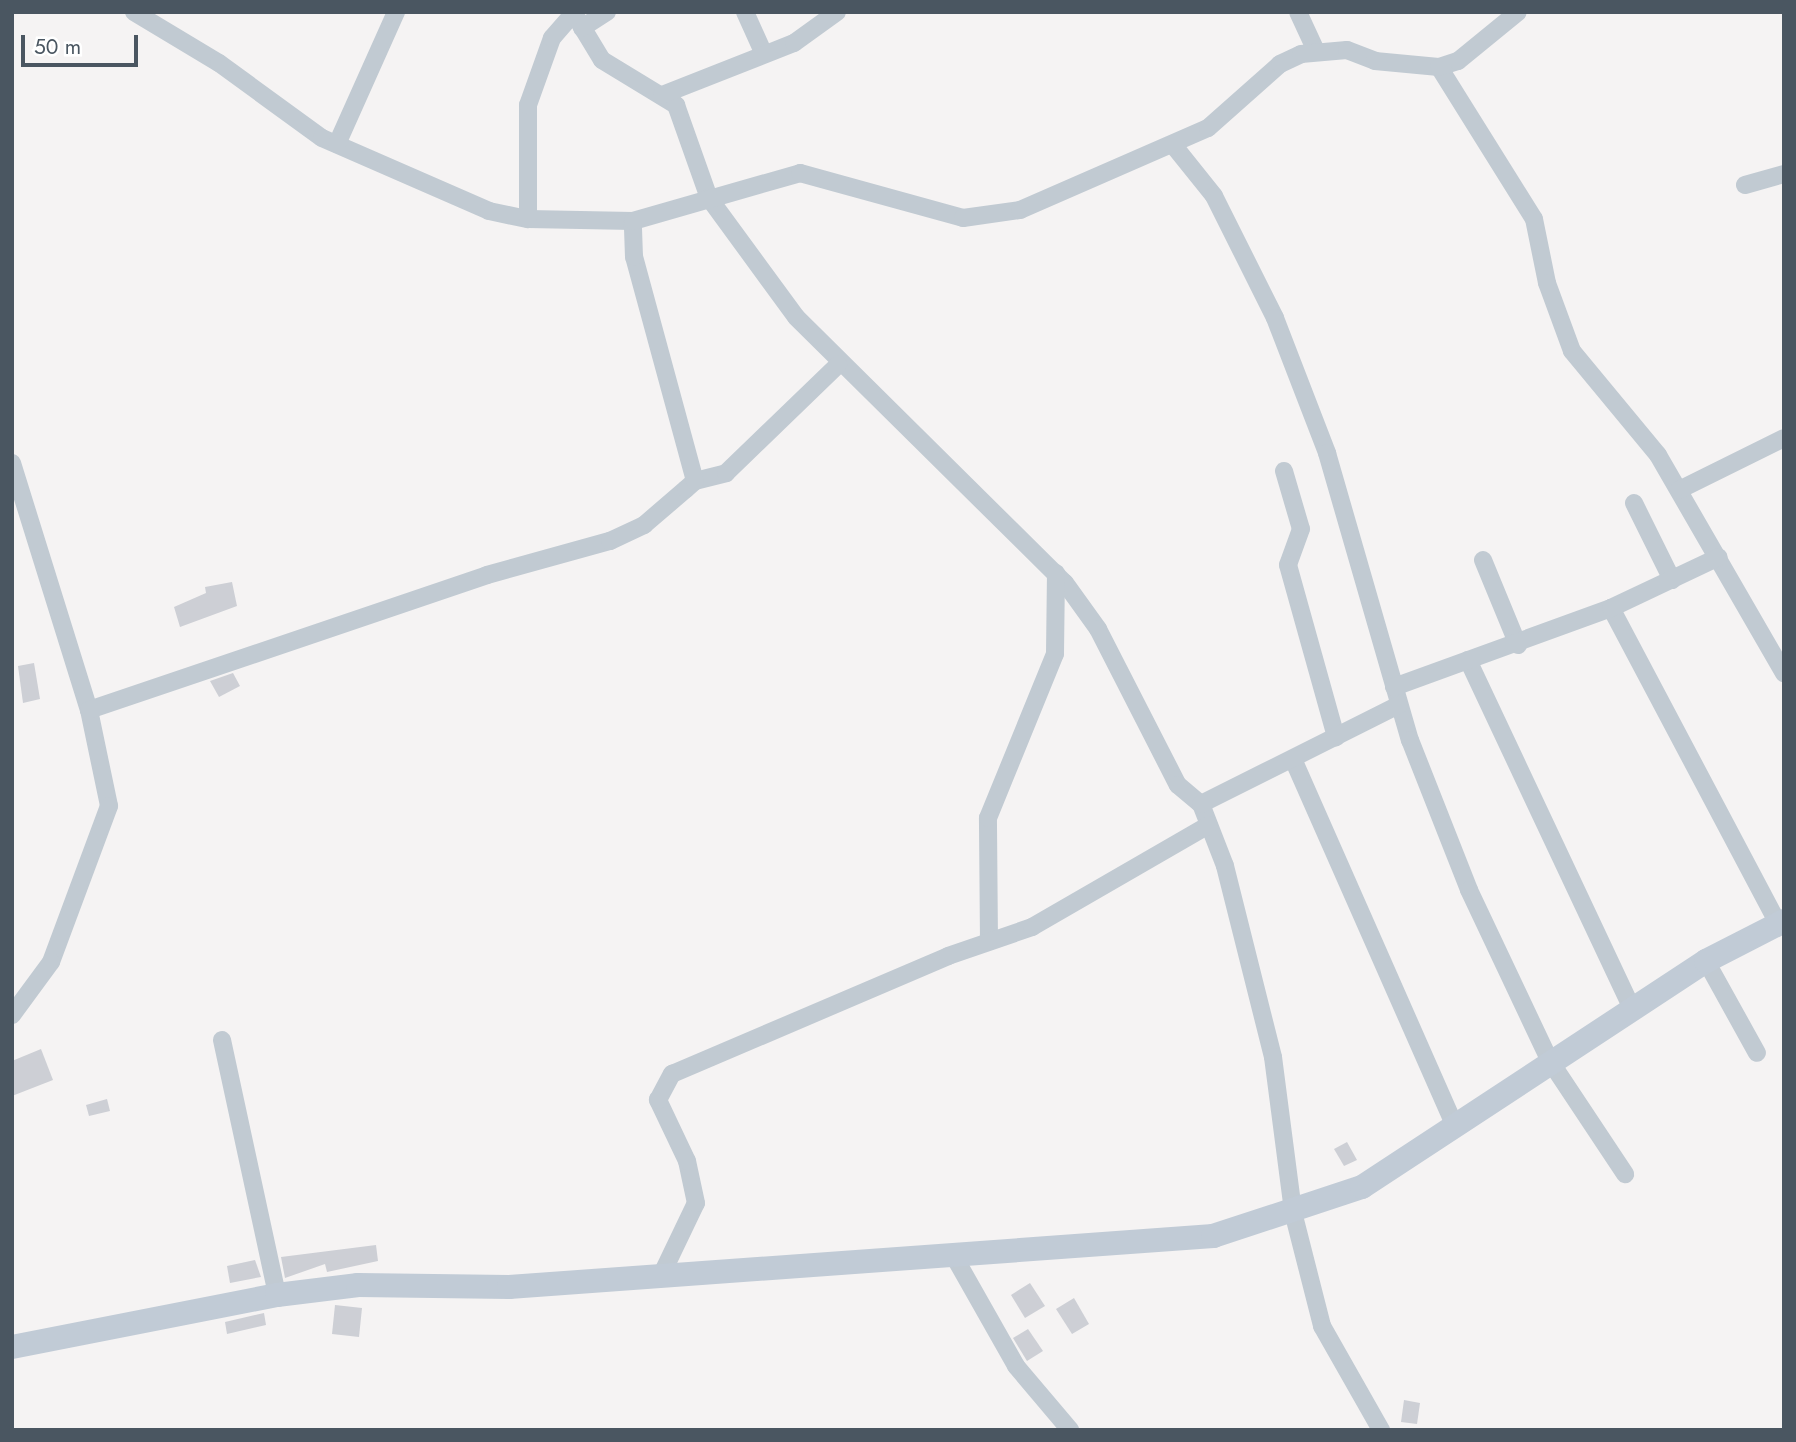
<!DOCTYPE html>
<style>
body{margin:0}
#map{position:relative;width:1796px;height:1442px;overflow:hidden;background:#f5f3f3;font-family:Jost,sans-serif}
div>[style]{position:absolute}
.building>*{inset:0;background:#cdcfd5}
.street>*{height:18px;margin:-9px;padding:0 9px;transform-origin:9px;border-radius:9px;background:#c1cad2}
.secondary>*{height:24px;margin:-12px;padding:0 12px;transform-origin:12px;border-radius:12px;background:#c1cbd6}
span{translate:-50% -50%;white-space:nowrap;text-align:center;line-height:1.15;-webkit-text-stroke:5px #fff;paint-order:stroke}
.frame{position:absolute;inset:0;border:14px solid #4a5661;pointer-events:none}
.scale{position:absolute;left:21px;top:35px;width:117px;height:32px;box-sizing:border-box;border:4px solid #4a5661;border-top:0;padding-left:9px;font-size:21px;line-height:24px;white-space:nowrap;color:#4a5661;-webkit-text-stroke:5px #fff;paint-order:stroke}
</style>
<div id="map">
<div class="building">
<i style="clip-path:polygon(232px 582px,237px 606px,180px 627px,174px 607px,206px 593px,205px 587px)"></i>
<i style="clip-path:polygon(34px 663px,40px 699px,23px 703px,18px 666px)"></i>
<i style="clip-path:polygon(233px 673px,240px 686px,219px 697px,210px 681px)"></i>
<i style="clip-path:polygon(41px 1049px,53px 1080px,12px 1096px,12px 1061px)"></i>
<i style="clip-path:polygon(107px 1099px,110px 1111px,89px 1116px,86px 1105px)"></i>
<i style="clip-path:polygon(1347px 1142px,1357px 1160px,1344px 1166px,1334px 1149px)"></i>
<i style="clip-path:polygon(376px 1245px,378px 1261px,327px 1272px,325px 1264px,285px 1278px,281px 1257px)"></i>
<i style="clip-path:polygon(255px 1260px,261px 1277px,230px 1283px,227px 1266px)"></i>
<i style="clip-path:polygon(1030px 1283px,1045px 1306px,1025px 1318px,1011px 1295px)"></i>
<i style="clip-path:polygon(1074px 1298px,1089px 1324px,1072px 1334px,1056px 1309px)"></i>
<i style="clip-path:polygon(335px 1305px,362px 1308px,359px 1337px,332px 1334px)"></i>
<i style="clip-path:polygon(264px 1313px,266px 1325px,227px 1334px,225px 1322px)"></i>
<i style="clip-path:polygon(1028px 1329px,1043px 1351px,1027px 1361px,1013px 1338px)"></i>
<i style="clip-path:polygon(1404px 1400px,1420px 1403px,1417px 1424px,1401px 1422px)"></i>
</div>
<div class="street">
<i style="left:134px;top:12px;width:99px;rotate:31deg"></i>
<i style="left:219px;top:63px;width:127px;rotate:36.1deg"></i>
<i style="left:322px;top:138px;width:182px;rotate:23.6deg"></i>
<i style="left:489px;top:211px;width:40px;rotate:12deg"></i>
<i style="left:528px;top:219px;width:105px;rotate:1.1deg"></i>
<i style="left:573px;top:12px;width:56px;rotate:58.9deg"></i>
<i style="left:602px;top:60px;width:87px;rotate:31.3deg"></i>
<i style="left:676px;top:105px;width:99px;rotate:70.5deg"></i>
<i style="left:709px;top:198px;width:147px;rotate:53.8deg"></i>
<i style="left:796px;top:317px;width:378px;rotate:44.7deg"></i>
<i style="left:1065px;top:583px;width:57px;rotate:54.3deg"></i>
<i style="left:1098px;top:629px;width:175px;rotate:62.9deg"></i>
<i style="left:1178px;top:785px;width:30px;rotate:40deg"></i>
<i style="left:1201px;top:804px;width:66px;rotate:68.8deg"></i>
<i style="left:1225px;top:866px;width:197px;rotate:75.9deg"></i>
<i style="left:1273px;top:1057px;width:156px;rotate:82.6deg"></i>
<i style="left:1293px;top:1212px;width:118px;rotate:75.7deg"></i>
<i style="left:1322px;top:1326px;width:120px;rotate:60.4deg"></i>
<i style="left:745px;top:12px;width:46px;rotate:65.7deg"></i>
<i style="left:1298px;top:12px;width:43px;rotate:65.2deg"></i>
<i style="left:582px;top:28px;width:30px;rotate:-33deg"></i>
<i style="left:1439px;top:67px;width:179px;rotate:58deg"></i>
<i style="left:1534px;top:219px;width:65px;rotate:78.5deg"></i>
<i style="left:1547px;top:283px;width:72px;rotate:69.8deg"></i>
<i style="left:1572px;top:351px;width:135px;rotate:50.4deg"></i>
<i style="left:1658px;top:455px;width:252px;rotate:60deg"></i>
<i style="left:662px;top:95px;width:142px;rotate:-21.5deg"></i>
<i style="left:794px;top:43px;width:53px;rotate:-35.8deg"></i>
<i style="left:337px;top:144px;width:145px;rotate:-65.9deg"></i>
<i style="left:1174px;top:146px;width:64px;rotate:51.3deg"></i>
<i style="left:1214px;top:196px;width:136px;rotate:63.4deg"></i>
<i style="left:1275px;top:318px;width:145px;rotate:68.9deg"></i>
<i style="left:1327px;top:453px;width:299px;rotate:73.9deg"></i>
<i style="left:1410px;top:740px;width:161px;rotate:68.5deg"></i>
<i style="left:1469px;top:890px;width:189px;rotate:64.7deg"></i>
<i style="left:1550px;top:1061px;width:136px;rotate:56.4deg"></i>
<i style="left:1745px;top:185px;width:41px;rotate:-15.8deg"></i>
<i style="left:528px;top:219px;width:114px;rotate:-90deg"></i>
<i style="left:528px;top:105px;width:71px;rotate:-70.3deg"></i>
<i style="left:552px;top:38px;width:32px;rotate:-49deg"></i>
<i style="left:12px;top:463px;width:259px;rotate:72.7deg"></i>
<i style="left:89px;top:710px;width:98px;rotate:78.2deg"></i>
<i style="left:109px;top:806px;width:166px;rotate:110.4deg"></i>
<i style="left:51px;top:962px;width:66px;rotate:126.3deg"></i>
<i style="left:1284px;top:471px;width:60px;rotate:73.7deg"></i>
<i style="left:1301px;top:529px;width:38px;rotate:110deg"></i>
<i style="left:1288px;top:565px;width:179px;rotate:74.4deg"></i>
<i style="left:695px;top:481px;width:32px;rotate:-14deg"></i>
<i style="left:726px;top:473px;width:156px;rotate:-44deg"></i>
<i style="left:1679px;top:490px;width:117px;rotate:-26.3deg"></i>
<i style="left:1634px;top:503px;width:86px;rotate:63.7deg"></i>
<i style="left:1483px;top:560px;width:92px;rotate:67.6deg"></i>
<i style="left:1611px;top:608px;width:357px;rotate:62.1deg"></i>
<i style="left:1468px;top:660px;width:385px;rotate:64.8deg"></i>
<i style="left:1394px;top:687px;width:231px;rotate:-20deg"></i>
<i style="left:1611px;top:608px;width:119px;rotate:-25.3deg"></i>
<i style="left:89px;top:710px;width:420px;rotate:-18.7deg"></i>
<i style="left:487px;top:575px;width:128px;rotate:-15.5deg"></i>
<i style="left:610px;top:541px;width:38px;rotate:-25deg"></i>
<i style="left:644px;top:525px;width:55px;rotate:-40.6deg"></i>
<i style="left:686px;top:489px;width:12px;rotate:-42deg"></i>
<i style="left:695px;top:481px;width:232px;rotate:-105.2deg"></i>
<i style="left:634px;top:257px;width:36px;rotate:-92deg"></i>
<i style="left:633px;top:221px;width:174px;rotate:-16deg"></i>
<i style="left:800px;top:173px;width:169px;rotate:15.4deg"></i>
<i style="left:963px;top:218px;width:58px;rotate:-8deg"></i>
<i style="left:1020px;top:210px;width:205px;rotate:-23.6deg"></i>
<i style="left:1208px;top:128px;width:96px;rotate:-41.6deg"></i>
<i style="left:1280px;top:64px;width:23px;rotate:-25deg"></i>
<i style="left:1301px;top:54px;width:46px;rotate:-5deg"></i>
<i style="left:1347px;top:50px;width:30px;rotate:21deg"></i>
<i style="left:1375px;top:61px;width:64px;rotate:5.4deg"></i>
<i style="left:1439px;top:67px;width:20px;rotate:-18deg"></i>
<i style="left:1458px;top:61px;width:77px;rotate:-39.2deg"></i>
<i style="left:1293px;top:759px;width:399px;rotate:66.2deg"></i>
<i style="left:1201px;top:804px;width:221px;rotate:-26.6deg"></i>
<i style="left:989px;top:941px;width:123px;rotate:-90.5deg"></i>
<i style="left:988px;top:818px;width:177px;rotate:-67.8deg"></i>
<i style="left:1055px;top:654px;width:81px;rotate:-89.3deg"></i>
<i style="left:1706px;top:961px;width:105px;rotate:61deg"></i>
<i style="left:222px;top:1040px;width:261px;rotate:77.8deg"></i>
<i style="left:955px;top:1258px;width:124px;rotate:60.5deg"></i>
<i style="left:1016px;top:1366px;width:84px;rotate:49.8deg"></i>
<i style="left:660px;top:1278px;width:83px;rotate:-64.4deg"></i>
<i style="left:696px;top:1203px;width:43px;rotate:-102.1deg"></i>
<i style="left:687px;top:1161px;width:68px;rotate:-115.4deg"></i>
<i style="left:658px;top:1100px;width:30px;rotate:-62deg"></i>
<i style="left:672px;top:1074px;width:300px;rotate:-23.1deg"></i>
<i style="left:948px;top:956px;width:89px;rotate:-19deg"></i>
<i style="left:1032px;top:927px;width:204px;rotate:-30deg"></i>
</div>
<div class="secondary">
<i style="left:12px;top:1347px;width:270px;rotate:-11.1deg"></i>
<i style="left:277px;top:1295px;width:82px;rotate:-7deg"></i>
<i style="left:358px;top:1285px;width:151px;rotate:0.8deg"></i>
<i style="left:509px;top:1287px;width:706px;rotate:-4.14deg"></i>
<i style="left:1213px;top:1236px;width:157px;rotate:-18.2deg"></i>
<i style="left:1362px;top:1187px;width:412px;rotate:-33.3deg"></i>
<i style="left:1706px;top:961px;width:88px;rotate:-27.1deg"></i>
</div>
<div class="frame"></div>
<div class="scale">50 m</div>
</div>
